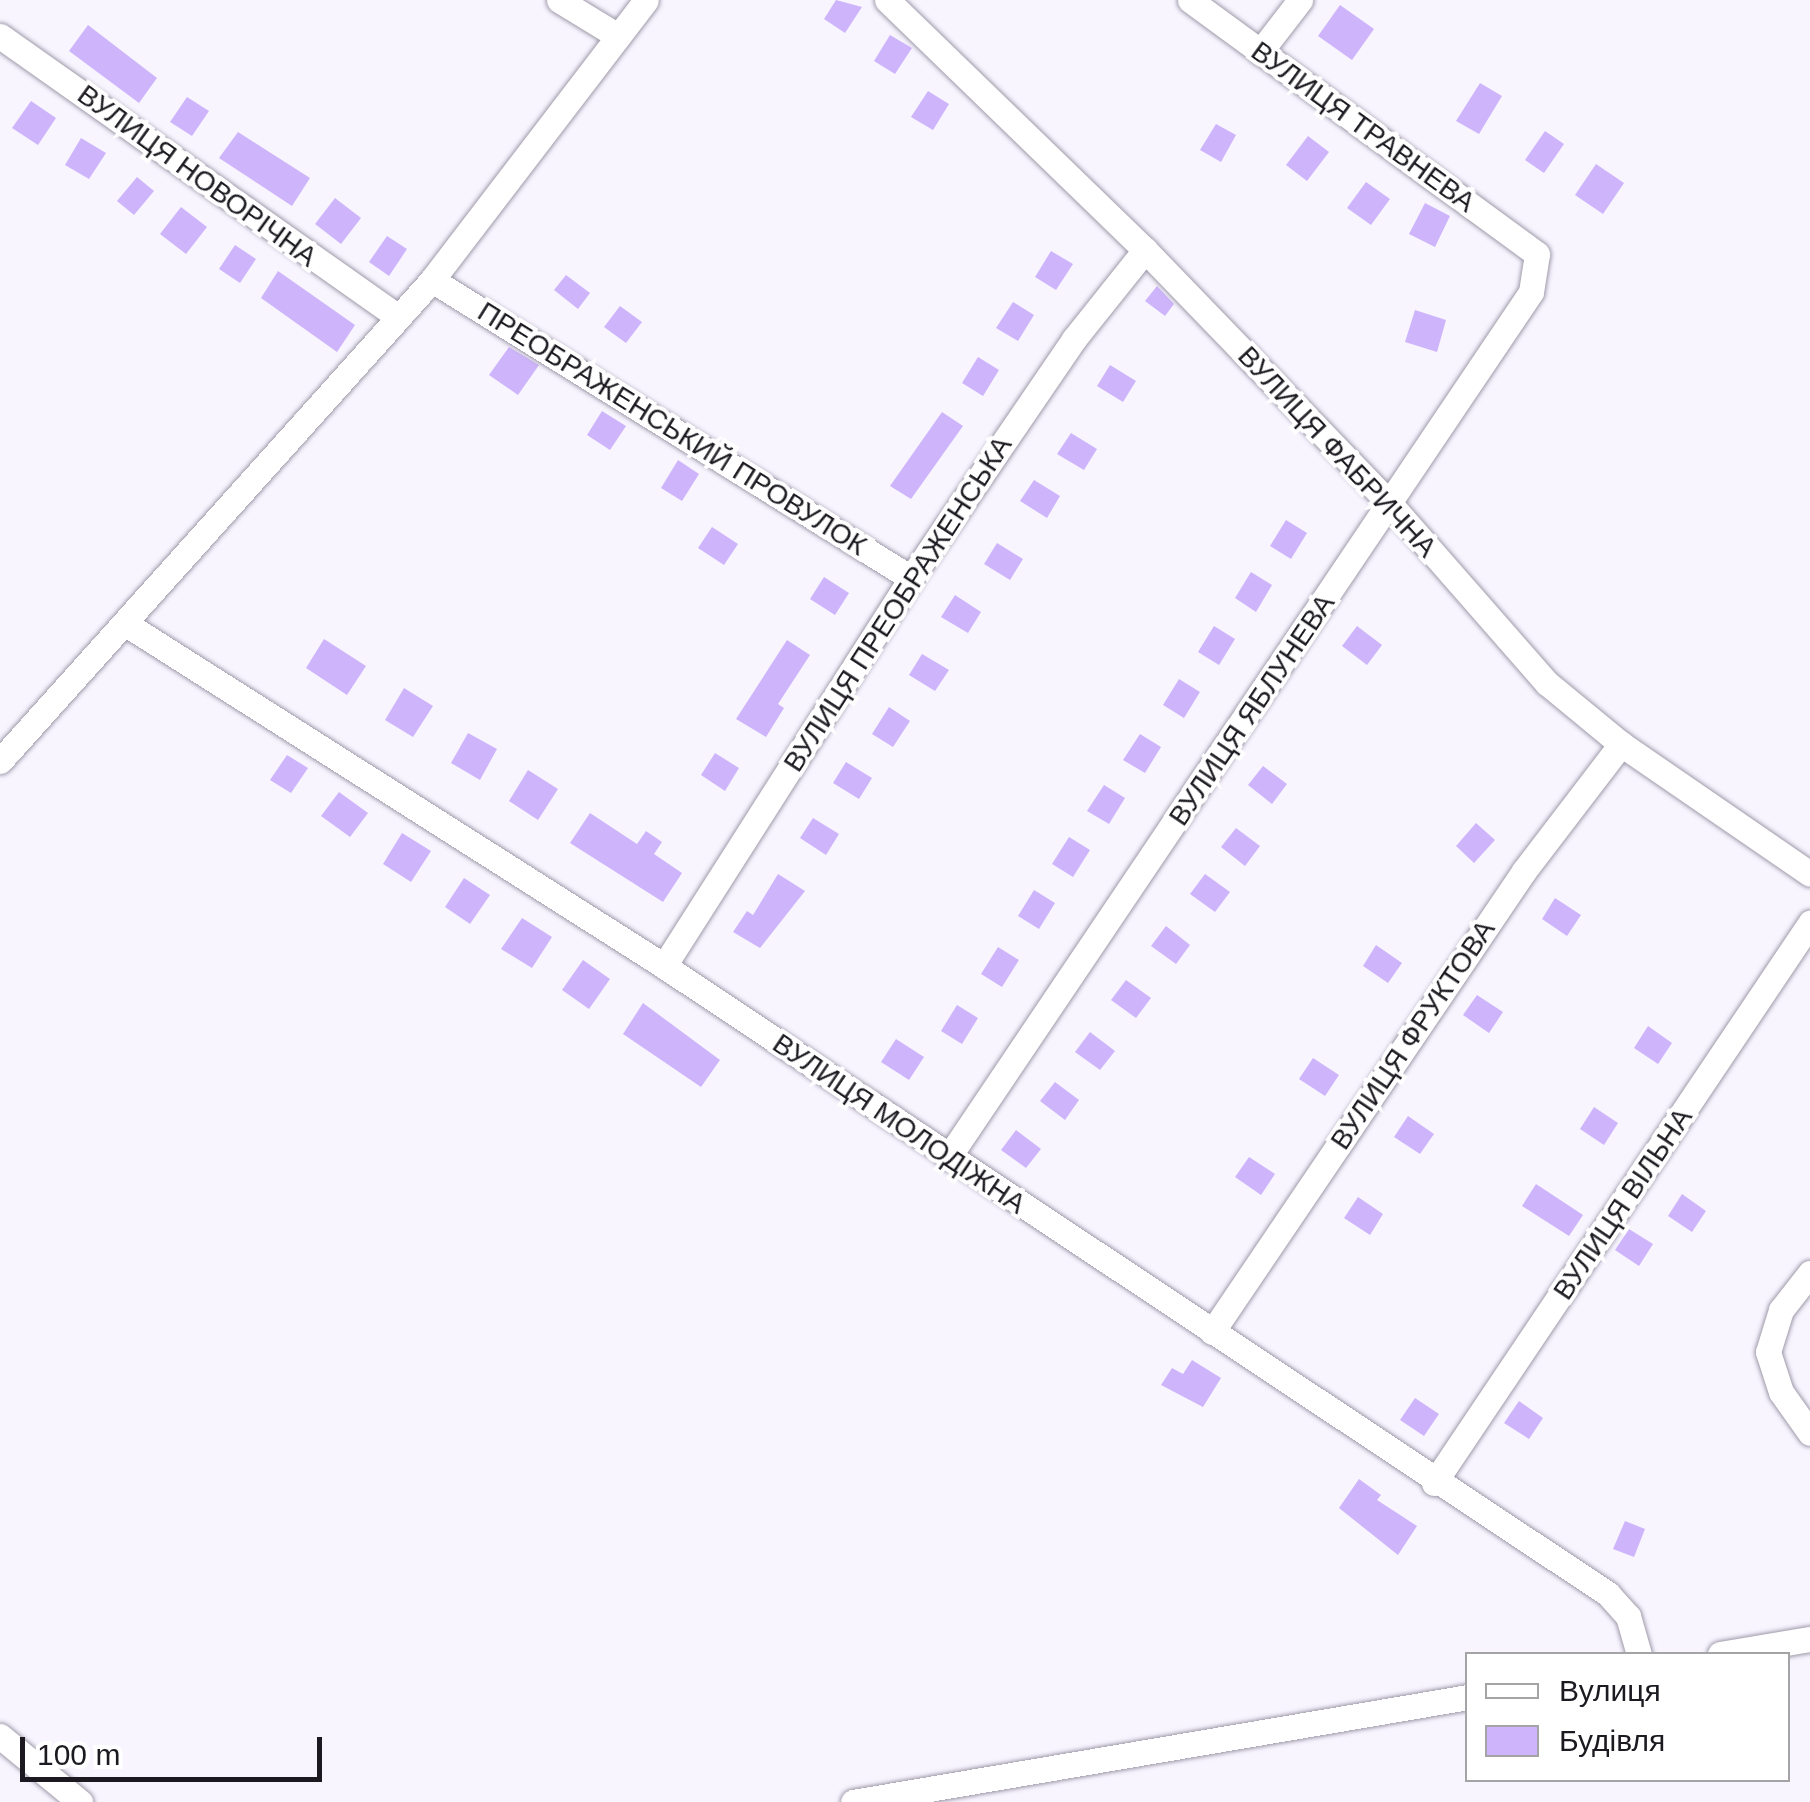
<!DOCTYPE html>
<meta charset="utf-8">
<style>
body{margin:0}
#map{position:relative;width:1810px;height:1802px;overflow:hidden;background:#f8f5ff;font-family:Helvetica,sans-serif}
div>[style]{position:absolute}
.building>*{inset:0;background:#ceb5fb}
.roads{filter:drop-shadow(0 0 2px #9f9aaa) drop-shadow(0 0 2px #9f9aaa)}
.minor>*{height:25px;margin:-12.5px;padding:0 12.5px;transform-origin:12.5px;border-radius:12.5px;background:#fff}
span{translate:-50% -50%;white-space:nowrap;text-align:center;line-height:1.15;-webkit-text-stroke:8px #fff;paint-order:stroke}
.street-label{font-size:28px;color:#1c1a20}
.legend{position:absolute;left:1465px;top:1652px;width:325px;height:130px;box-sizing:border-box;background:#fff;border:2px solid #a4a3a6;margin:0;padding:12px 18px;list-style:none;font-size:30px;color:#1c1a20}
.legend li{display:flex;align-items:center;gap:20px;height:50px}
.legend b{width:50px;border:2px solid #a4a3a6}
.scale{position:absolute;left:20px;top:1737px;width:302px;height:45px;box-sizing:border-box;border:5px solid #1c1a20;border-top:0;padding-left:12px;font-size:30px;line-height:35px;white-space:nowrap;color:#1c1a20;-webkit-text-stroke:8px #fff;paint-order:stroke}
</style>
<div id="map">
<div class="building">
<i style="clip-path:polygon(836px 0,862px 7px,845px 33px,824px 19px)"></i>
<i style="clip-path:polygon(1340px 5px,1374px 29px,1352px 60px,1318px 36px)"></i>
<i style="clip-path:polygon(88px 25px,157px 78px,139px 103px,69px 51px)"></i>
<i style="clip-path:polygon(890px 35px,912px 48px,895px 74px,874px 61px)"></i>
<i style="clip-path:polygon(1480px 83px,1502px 96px,1479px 134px,1456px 121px)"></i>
<i style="clip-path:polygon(928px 91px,949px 104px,933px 130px,911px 117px)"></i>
<i style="clip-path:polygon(187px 97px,209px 111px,192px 136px,170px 122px)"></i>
<i style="clip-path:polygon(31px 101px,56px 118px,38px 145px,12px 128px)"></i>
<i style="clip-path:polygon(1216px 124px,1236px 135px,1221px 162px,1200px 150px)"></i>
<i style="clip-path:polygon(1545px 131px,1564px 144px,1544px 173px,1525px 160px)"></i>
<i style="clip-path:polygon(238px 132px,310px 178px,292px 206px,219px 158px)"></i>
<i style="clip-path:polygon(1308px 136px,1329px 152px,1307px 181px,1286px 165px)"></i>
<i style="clip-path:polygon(81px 138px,106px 153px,89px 179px,65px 165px)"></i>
<i style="clip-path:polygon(1596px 164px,1624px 183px,1603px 214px,1575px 195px)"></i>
<i style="clip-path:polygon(137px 177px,154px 191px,134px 215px,117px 201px)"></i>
<i style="clip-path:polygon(1366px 182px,1390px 199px,1371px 225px,1347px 208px)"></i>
<i style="clip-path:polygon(335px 198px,361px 218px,341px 244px,315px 224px)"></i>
<i style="clip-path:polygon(1425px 203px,1450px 216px,1435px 247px,1409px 234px)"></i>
<i style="clip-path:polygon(181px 207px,207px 227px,186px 254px,160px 234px)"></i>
<i style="clip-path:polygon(387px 236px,407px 249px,389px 276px,369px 262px)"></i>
<i style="clip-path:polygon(235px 245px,256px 259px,240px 283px,219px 269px)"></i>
<i style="clip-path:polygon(1051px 251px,1073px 264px,1056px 290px,1035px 277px)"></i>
<i style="clip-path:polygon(278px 271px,355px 325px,337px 352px,261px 298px)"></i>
<i style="clip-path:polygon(566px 275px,590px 293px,578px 309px,554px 290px)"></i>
<i style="clip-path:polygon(1157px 286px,1174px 304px,1165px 316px,1145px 301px)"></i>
<i style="clip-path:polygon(1013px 302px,1034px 315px,1018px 341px,996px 328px)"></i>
<i style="clip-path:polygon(620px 306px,642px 322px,626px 343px,604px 327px)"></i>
<i style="clip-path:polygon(1415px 310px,1446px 320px,1437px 352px,1405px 342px)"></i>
<i style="clip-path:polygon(509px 347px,539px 365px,518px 395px,489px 375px)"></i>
<i style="clip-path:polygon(978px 357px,999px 370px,983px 396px,962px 383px)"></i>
<i style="clip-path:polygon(1110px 365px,1136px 381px,1123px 402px,1097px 386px)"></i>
<i style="clip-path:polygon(602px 411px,626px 426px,610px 450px,587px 435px)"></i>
<i style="clip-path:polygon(942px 412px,963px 426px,911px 499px,890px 486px)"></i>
<i style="clip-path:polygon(1071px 433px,1097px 449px,1084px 470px,1057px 454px)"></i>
<i style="clip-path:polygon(678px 460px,699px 474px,682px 501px,661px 488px)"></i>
<i style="clip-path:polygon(1034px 480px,1060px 496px,1047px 518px,1020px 501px)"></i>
<i style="clip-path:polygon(1286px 520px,1307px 533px,1291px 559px,1270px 546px)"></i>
<i style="clip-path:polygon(712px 527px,738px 544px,724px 565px,698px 548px)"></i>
<i style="clip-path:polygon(997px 543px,1023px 559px,1010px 580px,984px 564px)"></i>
<i style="clip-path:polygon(1251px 572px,1272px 585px,1256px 612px,1235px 598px)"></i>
<i style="clip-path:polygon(824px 577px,849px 593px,835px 615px,810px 599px)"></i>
<i style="clip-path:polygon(955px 595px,981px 612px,968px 633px,941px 617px)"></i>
<i style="clip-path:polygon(1214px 626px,1235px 639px,1219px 665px,1198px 652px)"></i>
<i style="clip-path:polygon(1357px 626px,1382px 645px,1367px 665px,1342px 646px)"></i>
<i style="clip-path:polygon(324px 639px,366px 666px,347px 695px,306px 668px)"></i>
<i style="clip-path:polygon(787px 640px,810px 655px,778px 704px,784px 708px,766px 737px,736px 719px)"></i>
<i style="clip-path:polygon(922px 654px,949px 670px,935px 691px,909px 675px)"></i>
<i style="clip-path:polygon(1179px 679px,1200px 692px,1184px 718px,1163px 705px)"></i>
<i style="clip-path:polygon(404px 688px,433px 706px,413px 737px,385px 720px)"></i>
<i style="clip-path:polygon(889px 707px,910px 721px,893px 747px,872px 734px)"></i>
<i style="clip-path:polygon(468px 733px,497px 749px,480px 780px,451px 763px)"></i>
<i style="clip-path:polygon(1140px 734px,1161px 747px,1145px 773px,1123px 760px)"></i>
<i style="clip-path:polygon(715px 753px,739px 768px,725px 791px,701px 775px)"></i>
<i style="clip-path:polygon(287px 755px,308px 768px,291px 793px,270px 780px)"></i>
<i style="clip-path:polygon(846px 762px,872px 778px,859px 799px,833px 783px)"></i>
<i style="clip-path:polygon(1263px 766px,1287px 784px,1272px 804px,1248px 785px)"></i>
<i style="clip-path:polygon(528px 770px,558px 789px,538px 820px,509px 801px)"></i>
<i style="clip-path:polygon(1104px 785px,1125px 798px,1109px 824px,1087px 811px)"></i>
<i style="clip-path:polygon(339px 792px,368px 813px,350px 837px,321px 816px)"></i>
<i style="clip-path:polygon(590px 813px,637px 844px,646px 831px,662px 842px,654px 854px,682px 873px,663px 902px,570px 843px)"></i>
<i style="clip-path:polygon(813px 818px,839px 834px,826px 855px,800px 838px)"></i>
<i style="clip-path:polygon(1476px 823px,1495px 840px,1474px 863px,1456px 846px)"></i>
<i style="clip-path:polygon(1236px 828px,1260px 846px,1245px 866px,1221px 847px)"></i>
<i style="clip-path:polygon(402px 833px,431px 851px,411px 882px,383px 864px)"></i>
<i style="clip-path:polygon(1069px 837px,1090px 850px,1073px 877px,1052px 864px)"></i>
<i style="clip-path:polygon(778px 874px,805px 891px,760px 948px,733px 932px,747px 911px,753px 915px)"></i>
<i style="clip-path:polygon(1205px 874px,1230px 892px,1215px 912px,1190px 894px)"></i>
<i style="clip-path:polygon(464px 878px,490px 895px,470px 924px,445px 907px)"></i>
<i style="clip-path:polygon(1034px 890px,1055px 903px,1039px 929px,1018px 916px)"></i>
<i style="clip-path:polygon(1555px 898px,1581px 915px,1567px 936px,1542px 919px)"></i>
<i style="clip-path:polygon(522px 918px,552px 937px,532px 968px,501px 949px)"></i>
<i style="clip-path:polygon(1166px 926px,1190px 945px,1176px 964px,1151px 946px)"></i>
<i style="clip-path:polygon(1376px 945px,1402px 963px,1388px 983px,1363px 966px)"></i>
<i style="clip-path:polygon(998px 947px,1019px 960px,1002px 987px,981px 974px)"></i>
<i style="clip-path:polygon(583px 960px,610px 979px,589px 1009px,562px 990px)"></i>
<i style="clip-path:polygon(1126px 980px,1151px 998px,1136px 1018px,1111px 1000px)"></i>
<i style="clip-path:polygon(1477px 995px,1503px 1012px,1489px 1033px,1463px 1015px)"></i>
<i style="clip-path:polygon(643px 1003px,720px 1060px,701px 1087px,623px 1034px)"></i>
<i style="clip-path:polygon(957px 1005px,978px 1018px,962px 1044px,941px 1031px)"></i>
<i style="clip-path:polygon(1648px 1026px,1672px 1043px,1658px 1064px,1634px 1048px)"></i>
<i style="clip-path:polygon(1090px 1032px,1115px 1051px,1100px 1070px,1075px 1052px)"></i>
<i style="clip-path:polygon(896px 1039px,924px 1057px,909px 1080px,881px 1062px)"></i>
<i style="clip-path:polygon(1313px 1058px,1339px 1075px,1325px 1096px,1299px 1079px)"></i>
<i style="clip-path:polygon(1055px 1082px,1079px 1100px,1065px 1120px,1040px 1101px)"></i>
<i style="clip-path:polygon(1594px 1107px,1618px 1123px,1604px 1145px,1580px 1129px)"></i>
<i style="clip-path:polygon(1408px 1116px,1434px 1134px,1420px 1154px,1394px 1137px)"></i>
<i style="clip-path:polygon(1016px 1130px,1041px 1149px,1026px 1168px,1001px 1150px)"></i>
<i style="clip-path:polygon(1249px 1157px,1275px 1174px,1261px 1195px,1235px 1177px)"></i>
<i style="clip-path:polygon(1536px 1184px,1583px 1215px,1569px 1236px,1522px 1206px)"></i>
<i style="clip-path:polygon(1682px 1194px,1706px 1211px,1692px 1232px,1668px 1216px)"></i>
<i style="clip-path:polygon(1358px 1197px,1383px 1214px,1370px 1235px,1344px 1218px)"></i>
<i style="clip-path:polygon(1629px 1229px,1653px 1244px,1639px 1266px,1615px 1250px)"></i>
<i style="clip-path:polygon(1192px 1360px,1221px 1378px,1203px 1407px,1161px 1385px,1172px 1368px,1183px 1374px)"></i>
<i style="clip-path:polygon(1415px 1398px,1439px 1414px,1424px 1436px,1400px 1420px)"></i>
<i style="clip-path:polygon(1519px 1401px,1543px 1418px,1529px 1439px,1504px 1423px)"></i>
<i style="clip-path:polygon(1359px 1479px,1381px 1495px,1377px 1500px,1417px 1526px,1398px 1555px,1339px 1508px)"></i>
<i style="clip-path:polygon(1625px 1521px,1645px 1529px,1634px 1557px,1613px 1549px)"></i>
</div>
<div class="roads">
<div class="minor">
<i style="left:559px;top:0;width:69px;rotate:31.4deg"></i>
<i style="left:887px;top:0;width:359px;rotate:44.1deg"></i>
<i style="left:1145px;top:250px;width:354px;rotate:46deg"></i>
<i style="left:1391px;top:505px;width:237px;rotate:48.8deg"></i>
<i style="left:1547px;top:683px;width:96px;rotate:39.5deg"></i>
<i style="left:1621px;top:744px;width:229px;rotate:34.5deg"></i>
<i style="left:0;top:36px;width:484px;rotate:35.2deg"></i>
<i style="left:1260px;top:52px;width:66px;rotate:-52.4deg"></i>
<i style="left:432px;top:280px;width:564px;rotate:31.89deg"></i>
<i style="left:126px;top:624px;width:638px;rotate:32.44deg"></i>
<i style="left:664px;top:966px;width:1134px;rotate:33.63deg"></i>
<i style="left:1608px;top:1594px;width:30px;rotate:48deg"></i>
<i style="left:1628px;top:1616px;width:40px;rotate:74deg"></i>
<i style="left:0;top:761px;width:647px;rotate:-48.07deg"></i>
<i style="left:432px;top:280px;width:352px;rotate:-52.6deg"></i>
<i style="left:664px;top:966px;width:460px;rotate:-57.5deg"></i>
<i style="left:911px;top:578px;width:289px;rotate:-55.7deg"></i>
<i style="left:1074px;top:339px;width:114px;rotate:-51.4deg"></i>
<i style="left:948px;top:1158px;width:1044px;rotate:-56.05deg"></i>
<i style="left:1531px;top:292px;width:38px;rotate:-81deg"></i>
<i style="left:1537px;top:254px;width:430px;rotate:-143.8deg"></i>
<i style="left:1810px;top:1273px;width:47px;rotate:128.1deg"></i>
<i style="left:1781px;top:1310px;width:44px;rotate:107.2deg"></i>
<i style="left:1768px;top:1352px;width:42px;rotate:72deg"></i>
<i style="left:1781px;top:1392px;width:50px;rotate:54.7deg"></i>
<i style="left:1212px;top:1332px;width:557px;rotate:-55.91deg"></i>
<i style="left:1524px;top:871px;width:160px;rotate:-52.6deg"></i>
<i style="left:1434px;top:1483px;width:675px;rotate:-56.12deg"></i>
<i style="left:1720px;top:1654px;width:91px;rotate:-9.5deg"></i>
<i style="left:0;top:1736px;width:104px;rotate:39.5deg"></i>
<i style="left:853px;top:1802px;width:624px;rotate:-9.69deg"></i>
</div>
</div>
<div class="street-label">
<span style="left:1363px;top:127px;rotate:36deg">ВУЛИЦЯ ТРАВНЕВА</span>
<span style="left:197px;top:176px;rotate:36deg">ВУЛИЦЯ НОВОРІЧНА</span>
<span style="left:672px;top:429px;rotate:32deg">ПРЕОБРАЖЕНСЬКИЙ ПРОВУЛОК</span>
<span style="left:1337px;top:452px;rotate:47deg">ВУЛИЦЯ ФАБРИЧНА</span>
<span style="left:898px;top:604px;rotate:-57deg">ВУЛИЦЯ ПРЕОБРАЖЕНСЬКА</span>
<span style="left:1252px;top:710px;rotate:-56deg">ВУЛИЦЯ ЯБЛУНЕВА</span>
<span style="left:1413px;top:1035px;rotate:-56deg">ВУЛИЦЯ ФРУКТОВА</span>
<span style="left:899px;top:1124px;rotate:34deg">ВУЛИЦЯ МОЛОДІЖНА</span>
<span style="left:1623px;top:1204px;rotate:-56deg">ВУЛИЦЯ ВІЛЬНА</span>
</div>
<ul class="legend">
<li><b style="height:12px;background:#fff"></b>Вулиця</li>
<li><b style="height:28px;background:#ceb5fb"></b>Будівля</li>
</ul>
<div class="scale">100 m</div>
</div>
